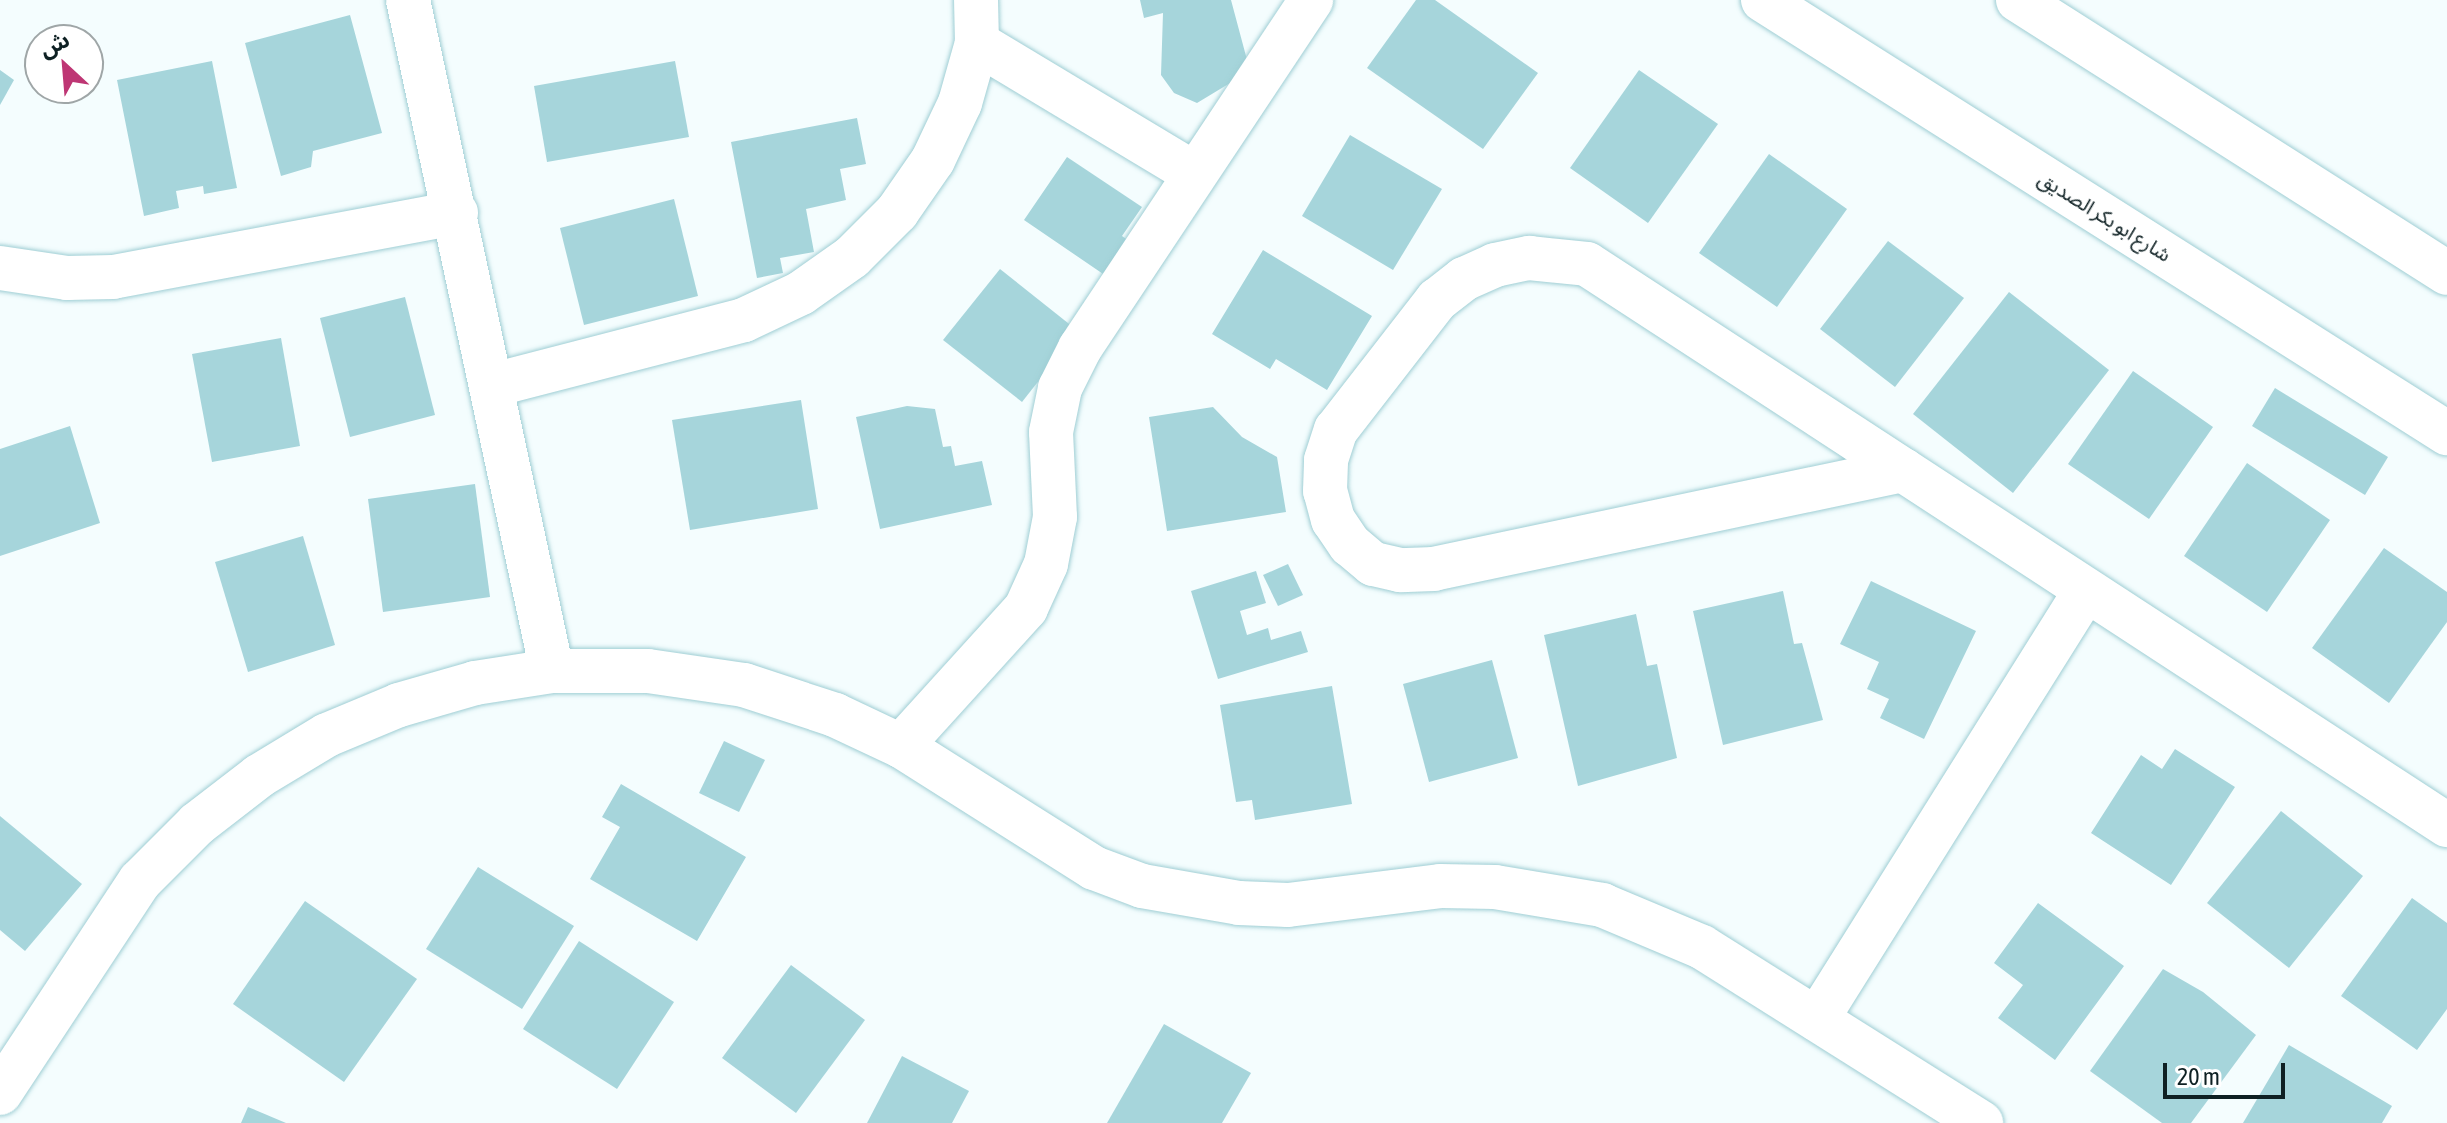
<!DOCTYPE html>
<meta charset="utf-8">
<style>
body{margin:0}
#map{position:relative;width:2447px;height:1123px;overflow:hidden;background:#f4fdfe;font-family:"Asap Condensed","Noto Sans Arabic",sans-serif}
div>[style]{position:absolute}
.building>*{inset:0;background:#a6d5db}
.roads{filter:drop-shadow(0 0 2px #9fced4) drop-shadow(0 0 2px #9fced4)}
.street>*{height:44px;margin:-22px;padding:0 22px;transform-origin:22px;border-radius:22px;background:#fff}
.secondary>*{height:44px;margin:-22px;padding:0 22px;transform-origin:22px;border-radius:22px;background:#fff}
span{translate:-50% -50%;white-space:nowrap;text-align:center;line-height:1.15;-webkit-text-stroke:6px #fff;paint-order:stroke}
.street-label{font-size:20px;color:#0e2023}
.north{position:absolute;left:24px;top:24px;width:80px;height:80px;box-sizing:border-box;background:#fff;border:2px solid #9fa6a7;border-radius:50%;rotate:334deg;font-size:22px;font-weight:700;line-height:32px;text-align:center;color:#0e2023}
.north::after{content:'';display:block;margin:auto;width:28px;height:36px;background:#be3674;clip-path:polygon(50% 0,100% 100%,50% 72%,0 100%)}
.scale{position:absolute;left:2163px;top:1063px;width:122px;height:36px;box-sizing:border-box;border:4px solid #0e2023;border-top:0;padding-left:10px;font-size:24px;line-height:28px;white-space:nowrap;color:#0e2023;-webkit-text-stroke:6px #fff;paint-order:stroke}
</style>
<div id="map">
<div class="building">
<i style="clip-path:polygon(1140px 0,1231px 0,1250px 71px,1197px 103px,1174px 93px,1161px 75px,1163px 13px,1144px 18px)"></i>
<i style="clip-path:polygon(1416px 0,1435px 0,1538px 73px,1483px 149px,1367px 68px)"></i>
<i style="clip-path:polygon(350px 15px,382px 133px,313px 151px,311px 167px,281px 176px,245px 43px)"></i>
<i style="clip-path:polygon(212px 61px,237px 188px,204px 194px,203px 186px,176px 191px,179px 208px,144px 216px,117px 80px)"></i>
<i style="clip-path:polygon(675px 61px,689px 137px,547px 162px,534px 86px)"></i>
<i style="clip-path:polygon(0 70px,14px 80px,0 105px)"></i>
<i style="clip-path:polygon(1639px 70px,1718px 124px,1648px 223px,1570px 168px)"></i>
<i style="clip-path:polygon(857px 118px,866px 164px,840px 169px,846px 200px,806px 209px,814px 252px,780px 258px,783px 273px,757px 278px,731px 142px)"></i>
<i style="clip-path:polygon(1350px 135px,1442px 189px,1393px 270px,1302px 216px)"></i>
<i style="clip-path:polygon(1769px 154px,1847px 209px,1777px 307px,1699px 253px)"></i>
<i style="clip-path:polygon(1067px 157px,1142px 207px,1122px 236px,1133px 244px,1109px 278px,1024px 220px)"></i>
<i style="clip-path:polygon(674px 199px,698px 296px,584px 325px,560px 228px)"></i>
<i style="clip-path:polygon(1888px 241px,1964px 298px,1895px 387px,1820px 329px)"></i>
<i style="clip-path:polygon(1263px 250px,1372px 316px,1327px 390px,1276px 359px,1270px 369px,1212px 334px)"></i>
<i style="clip-path:polygon(1000px 269px,1078px 331px,1022px 402px,943px 340px)"></i>
<i style="clip-path:polygon(2009px 292px,2109px 370px,2013px 493px,1913px 414px)"></i>
<i style="clip-path:polygon(405px 297px,435px 415px,350px 437px,320px 318px)"></i>
<i style="clip-path:polygon(281px 338px,300px 446px,212px 462px,192px 354px)"></i>
<i style="clip-path:polygon(2133px 371px,2213px 427px,2149px 519px,2068px 464px)"></i>
<i style="clip-path:polygon(2275px 388px,2388px 457px,2365px 495px,2252px 426px)"></i>
<i style="clip-path:polygon(801px 400px,818px 509px,690px 530px,672px 420px)"></i>
<i style="clip-path:polygon(907px 406px,935px 409px,943px 447px,951px 446px,955px 466px,982px 461px,992px 505px,880px 529px,856px 417px)"></i>
<i style="clip-path:polygon(1213px 407px,1242px 437px,1277px 457px,1286px 512px,1167px 531px,1149px 417px)"></i>
<i style="clip-path:polygon(70px 426px,100px 523px,0 556px,0 449px)"></i>
<i style="clip-path:polygon(2247px 463px,2330px 520px,2267px 612px,2184px 556px)"></i>
<i style="clip-path:polygon(475px 484px,490px 597px,383px 612px,368px 499px)"></i>
<i style="clip-path:polygon(303px 536px,335px 645px,248px 672px,215px 562px)"></i>
<i style="clip-path:polygon(2384px 548px,2447px 592px,2447px 622px,2389px 703px,2312px 648px)"></i>
<i style="clip-path:polygon(1288px 564px,1303px 595px,1278px 606px,1263px 575px)"></i>
<i style="clip-path:polygon(1256px 571px,1266px 603px,1240px 611px,1247px 635px,1268px 628px,1271px 640px,1301px 631px,1308px 652px,1218px 679px,1191px 591px)"></i>
<i style="clip-path:polygon(1871px 581px,1976px 631px,1924px 739px,1880px 718px,1889px 699px,1867px 689px,1879px 662px,1840px 644px)"></i>
<i style="clip-path:polygon(1783px 591px,1794px 644px,1802px 643px,1823px 720px,1723px 745px,1693px 611px)"></i>
<i style="clip-path:polygon(1636px 614px,1647px 666px,1657px 664px,1677px 758px,1578px 786px,1544px 635px)"></i>
<i style="clip-path:polygon(1492px 660px,1518px 758px,1429px 782px,1403px 684px)"></i>
<i style="clip-path:polygon(1332px 686px,1352px 804px,1255px 820px,1252px 800px,1236px 802px,1220px 705px)"></i>
<i style="clip-path:polygon(724px 741px,765px 760px,739px 812px,699px 793px)"></i>
<i style="clip-path:polygon(2175px 749px,2235px 787px,2171px 885px,2091px 833px,2141px 755px,2162px 769px)"></i>
<i style="clip-path:polygon(621px 784px,746px 857px,697px 941px,590px 879px,620px 827px,602px 817px)"></i>
<i style="clip-path:polygon(2281px 811px,2363px 876px,2289px 968px,2207px 903px)"></i>
<i style="clip-path:polygon(0 816px,82px 884px,25px 951px,0 930px)"></i>
<i style="clip-path:polygon(478px 867px,574px 926px,522px 1009px,426px 949px)"></i>
<i style="clip-path:polygon(2412px 898px,2447px 923px,2447px 1009px,2417px 1050px,2341px 996px)"></i>
<i style="clip-path:polygon(305px 901px,417px 979px,344px 1082px,233px 1004px)"></i>
<i style="clip-path:polygon(2038px 903px,2124px 966px,2055px 1060px,1998px 1018px,2023px 985px,1994px 963px)"></i>
<i style="clip-path:polygon(579px 941px,674px 1002px,617px 1089px,523px 1029px)"></i>
<i style="clip-path:polygon(791px 965px,865px 1020px,796px 1113px,722px 1058px)"></i>
<i style="clip-path:polygon(2163px 969px,2203px 992px,2256px 1035px,2191px 1123px,2162px 1123px,2090px 1071px)"></i>
<i style="clip-path:polygon(1164px 1024px,1251px 1073px,1222px 1123px,1107px 1123px)"></i>
<i style="clip-path:polygon(2289px 1045px,2392px 1106px,2382px 1123px,2243px 1123px)"></i>
<i style="clip-path:polygon(902px 1056px,969px 1091px,952px 1123px,867px 1123px)"></i>
<i style="clip-path:polygon(248px 1107px,286px 1123px,241px 1123px)"></i>
</div>
<div class="roads">
<div class="street">
<i style="left:408px;top:0;width:686px;rotate:77.89deg"></i>
<i style="left:977px;top:43px;width:254px;rotate:31deg"></i>
<i style="left:0;top:268px;width:68px;rotate:8.5deg"></i>
<i style="left:67px;top:278px;width:46px;rotate:-1.2deg"></i>
<i style="left:113px;top:277px;width:349px;rotate:-10.6deg"></i>
<i style="left:493px;top:385px;width:259px;rotate:-14.5deg"></i>
<i style="left:744px;top:320px;width:63px;rotate:-25.3deg"></i>
<i style="left:801px;top:293px;width:62px;rotate:-35.2deg"></i>
<i style="left:852px;top:257px;width:64px;rotate:-45deg"></i>
<i style="left:897px;top:212px;width:63px;rotate:-55.3deg"></i>
<i style="left:933px;top:160px;width:63px;rotate:-64.7deg"></i>
<i style="left:960px;top:103px;width:62px;rotate:-74.2deg"></i>
<i style="left:977px;top:43px;width:43px;rotate:-91.3deg"></i>
<i style="left:1903px;top:470px;width:479px;rotate:168.1deg"></i>
<i style="left:1434px;top:569px;width:34px;rotate:178deg"></i>
<i style="left:1400px;top:570px;width:28px;rotate:-167deg"></i>
<i style="left:1373px;top:564px;width:30px;rotate:-140deg"></i>
<i style="left:1350px;top:545px;width:30px;rotate:-124deg"></i>
<i style="left:1333px;top:520px;width:30px;rotate:-105deg"></i>
<i style="left:1325px;top:491px;width:31px;rotate:-88deg"></i>
<i style="left:1326px;top:460px;width:32px;rotate:-72deg"></i>
<i style="left:1336px;top:430px;width:165px;rotate:-52.2deg"></i>
<i style="left:1437px;top:300px;width:34px;rotate:-38deg"></i>
<i style="left:1464px;top:279px;width:34px;rotate:-24deg"></i>
<i style="left:1495px;top:265px;width:35px;rotate:-12deg"></i>
<i style="left:1529px;top:258px;width:58px;rotate:5.9deg"></i>
<i style="left:1587px;top:264px;width:377px;rotate:33.1deg"></i>
<i style="left:1903px;top:470px;width:650px;rotate:33.13deg"></i>
<i style="left:901px;top:746px;width:186px;rotate:-47.8deg"></i>
<i style="left:1026px;top:608px;width:48px;rotate:-65.6deg"></i>
<i style="left:1046px;top:564px;width:48px;rotate:-79.2deg"></i>
<i style="left:1055px;top:517px;width:85px;rotate:-92.7deg"></i>
<i style="left:1051px;top:432px;width:45px;rotate:-78.4deg"></i>
<i style="left:1060px;top:388px;width:45px;rotate:-63.4deg"></i>
<i style="left:1080px;top:348px;width:418px;rotate:-56.4deg"></i>
<i style="left:1817px;top:1019px;width:506px;rotate:-57.91deg"></i>
<i style="left:0;top:1093px;width:254px;rotate:-56.6deg"></i>
<i style="left:140px;top:881px;width:81px;rotate:-45deg"></i>
<i style="left:197px;top:824px;width:78px;rotate:-37.7deg"></i>
<i style="left:259px;top:776px;width:79px;rotate:-31.1deg"></i>
<i style="left:327px;top:735px;width:78px;rotate:-22.6deg"></i>
<i style="left:399px;top:705px;width:79px;rotate:-16.1deg"></i>
<i style="left:475px;top:683px;width:78px;rotate:-8.9deg"></i>
<i style="left:552px;top:671px;width:96px"></i>
<i style="left:648px;top:671px;width:97px;rotate:8.3deg"></i>
<i style="left:744px;top:685px;width:96px;rotate:18.2deg"></i>
<i style="left:835px;top:715px;width:73px;rotate:25.2deg"></i>
<i style="left:901px;top:746px;width:228px;rotate:32.3deg"></i>
<i style="left:1094px;top:868px;width:51px;rotate:20.6deg"></i>
<i style="left:1142px;top:886px;width:98px;rotate:9.9deg"></i>
<i style="left:1239px;top:903px;width:49px;rotate:2.3deg"></i>
<i style="left:1288px;top:905px;width:153px;rotate:-7.1deg"></i>
<i style="left:1440px;top:886px;width:55px;rotate:1deg"></i>
<i style="left:1495px;top:887px;width:109px;rotate:9.5deg"></i>
<i style="left:1602px;top:905px;width:108px;rotate:22.8deg"></i>
<i style="left:1702px;top:947px;width:330px;rotate:32.2deg"></i>
</div>
<div class="secondary">
<i style="left:1763px;top:0;width:810px;rotate:32.34deg"></i>
<i style="left:2018px;top:0;width:508px;rotate:32.47deg"></i>
</div>
</div>
<div class="street-label">
<span style="left:2105px;top:216px;rotate:32deg">شارع ابو بكر الصديق</span>
</div>
<div class="north">ش</div>
<div class="scale">20 m</div>
</div>
